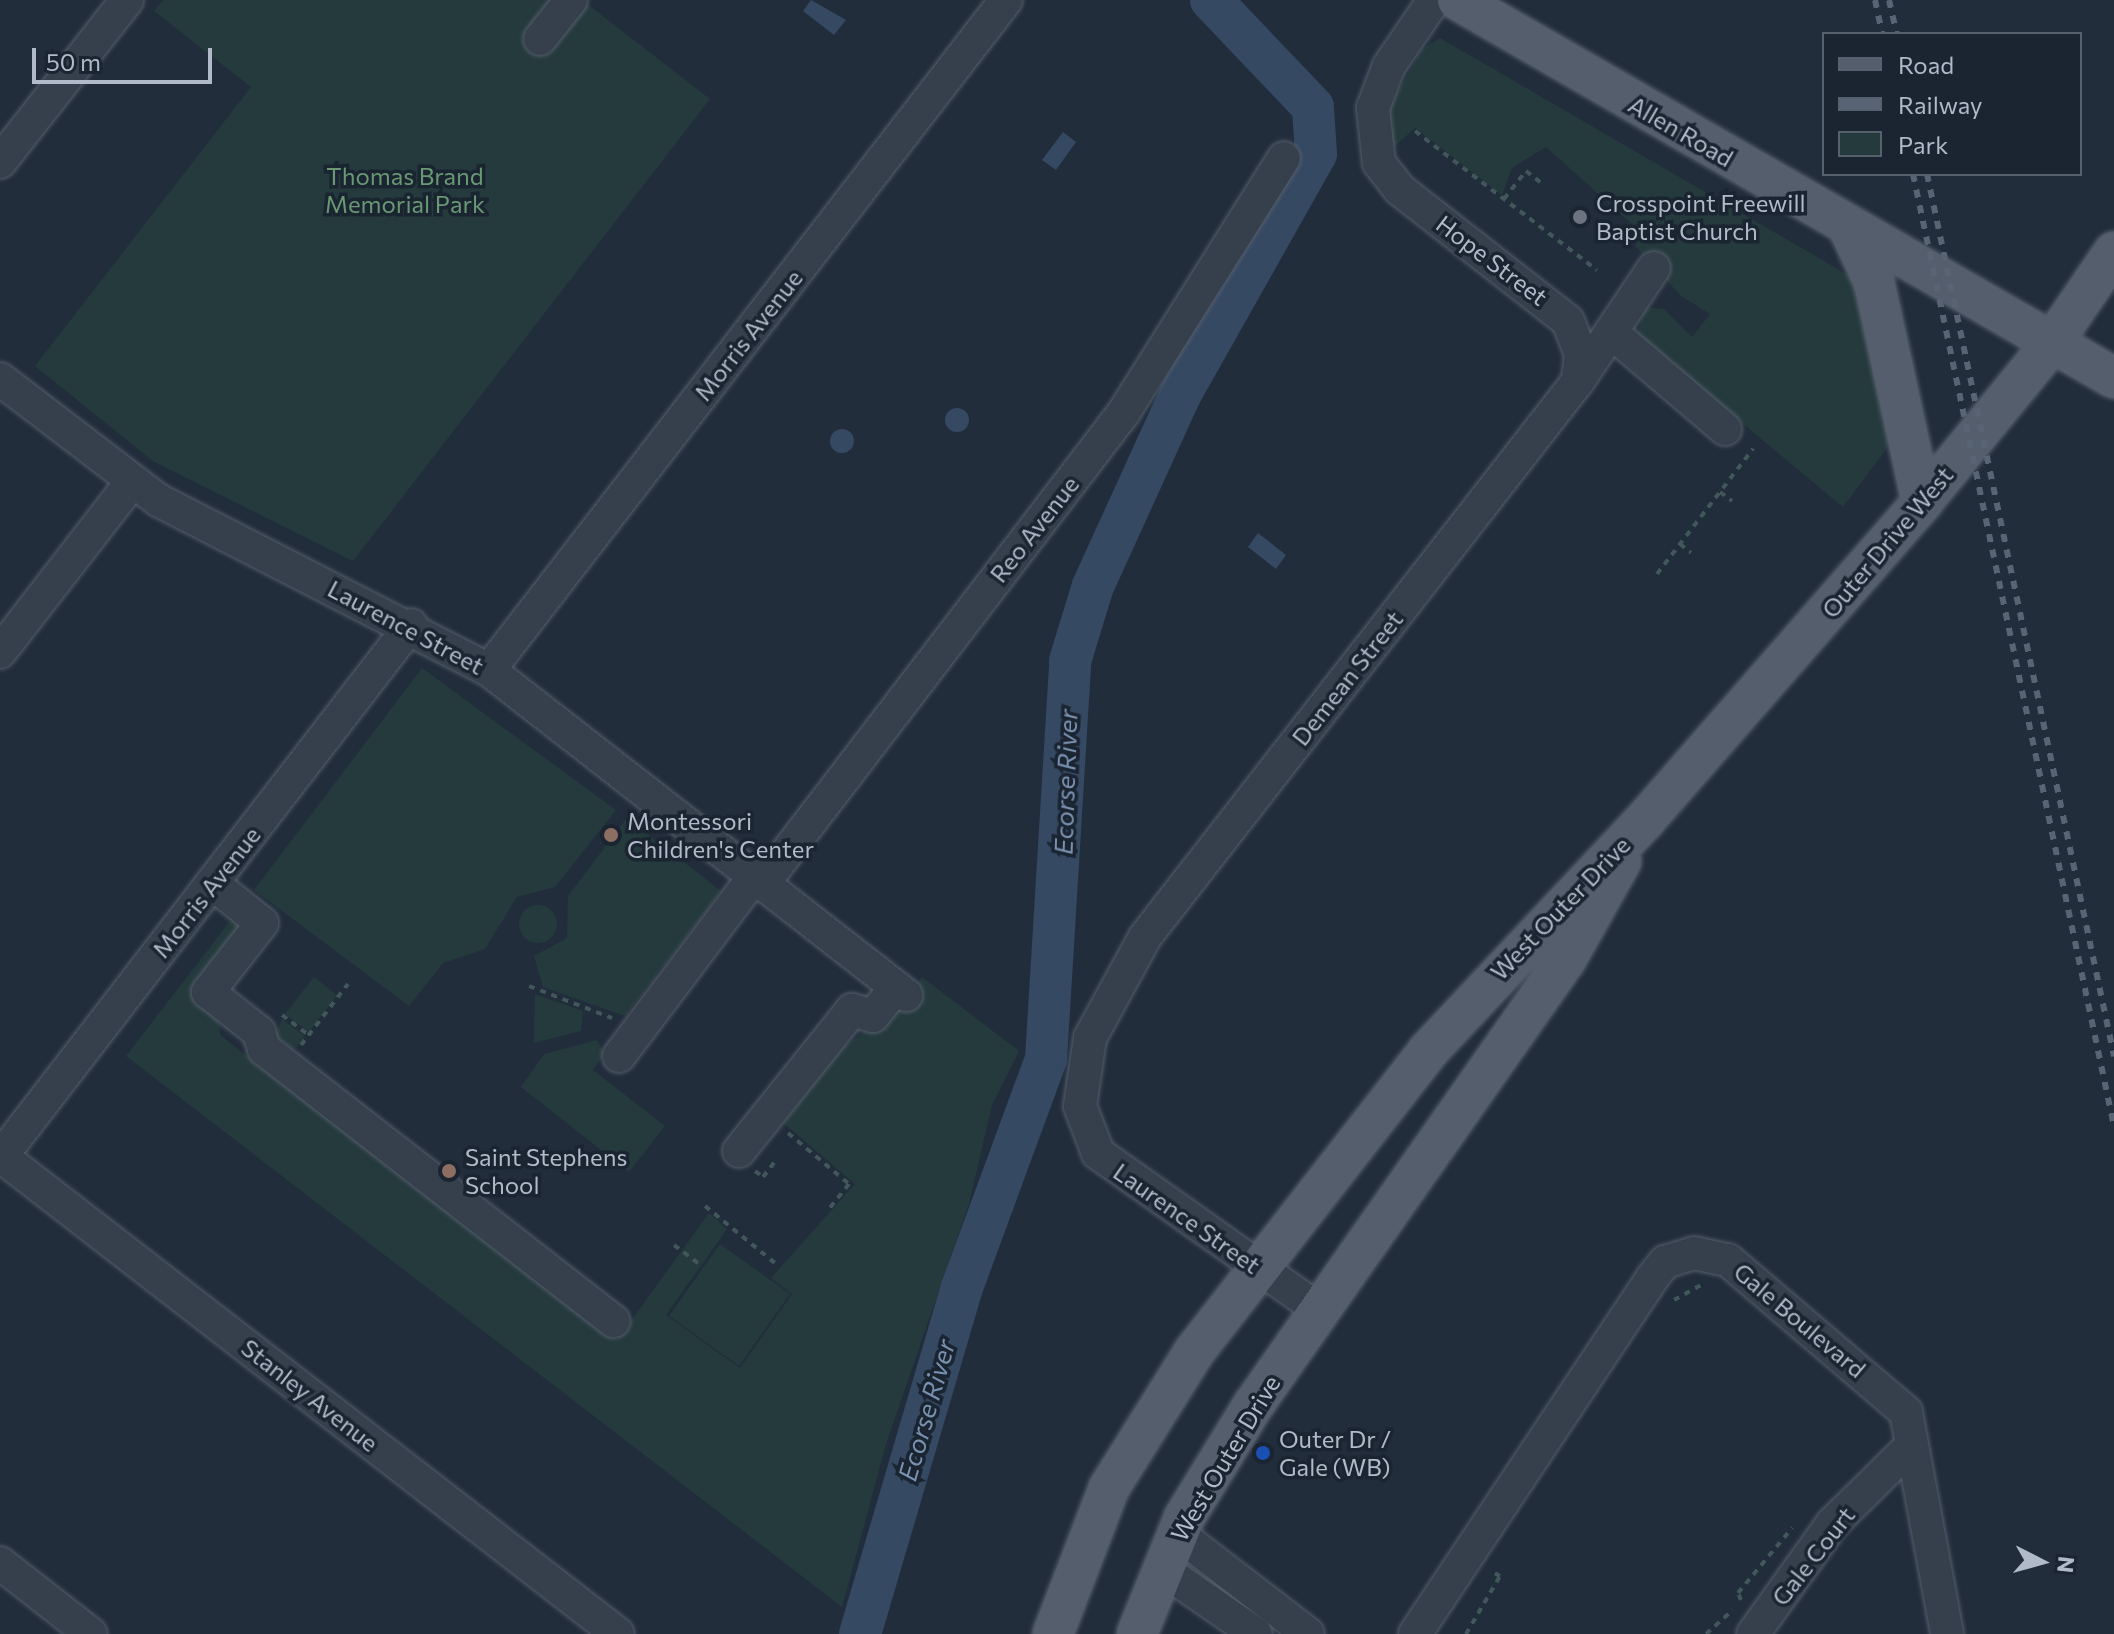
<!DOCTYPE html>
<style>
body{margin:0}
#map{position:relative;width:2114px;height:1634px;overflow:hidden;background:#222d3c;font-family:Commissioner,sans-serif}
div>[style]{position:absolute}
.green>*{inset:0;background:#243a3d}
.round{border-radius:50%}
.water>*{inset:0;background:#354963}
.river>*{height:42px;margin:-21px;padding:0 21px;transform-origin:21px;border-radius:21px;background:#354963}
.path>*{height:4px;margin-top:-2px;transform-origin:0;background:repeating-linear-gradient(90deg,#42575a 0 6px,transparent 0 12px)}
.roads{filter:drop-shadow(0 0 2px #545d6a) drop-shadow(0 0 2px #545d6a)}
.minor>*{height:32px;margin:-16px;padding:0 16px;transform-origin:16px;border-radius:16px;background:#363f4c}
.major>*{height:40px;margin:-20px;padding:0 20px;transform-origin:20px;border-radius:20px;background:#545e6c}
.rail>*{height:6px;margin-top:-3px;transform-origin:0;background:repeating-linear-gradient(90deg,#586373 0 8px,transparent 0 16px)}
.dots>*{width:22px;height:22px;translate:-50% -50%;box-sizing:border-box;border:4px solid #1b2431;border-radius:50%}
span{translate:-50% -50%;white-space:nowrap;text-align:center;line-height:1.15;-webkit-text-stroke:7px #1b2431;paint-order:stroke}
.street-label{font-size:24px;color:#b1bac8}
.park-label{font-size:24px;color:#689973}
.poi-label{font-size:24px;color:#b1bac8}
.left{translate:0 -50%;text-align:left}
.water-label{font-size:26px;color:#7991b0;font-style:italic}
.legend{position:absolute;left:1822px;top:32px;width:260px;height:144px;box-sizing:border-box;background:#1b2431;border:2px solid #57606d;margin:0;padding:10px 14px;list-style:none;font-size:24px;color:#b1bac8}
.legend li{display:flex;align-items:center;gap:16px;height:40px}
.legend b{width:40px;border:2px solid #57606d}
.north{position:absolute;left:2002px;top:1522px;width:80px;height:80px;-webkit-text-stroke:6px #1b2431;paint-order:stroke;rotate:96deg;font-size:22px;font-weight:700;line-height:32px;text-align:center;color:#b1bac8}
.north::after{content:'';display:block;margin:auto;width:28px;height:36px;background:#b1bac8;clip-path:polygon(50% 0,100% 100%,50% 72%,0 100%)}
.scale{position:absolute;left:32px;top:48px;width:180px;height:36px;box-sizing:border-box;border:4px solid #b1bac8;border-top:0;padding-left:10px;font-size:24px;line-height:28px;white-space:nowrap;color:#b1bac8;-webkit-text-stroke:6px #1b2431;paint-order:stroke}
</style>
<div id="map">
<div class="green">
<i style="clip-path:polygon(163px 0,582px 0,710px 99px,353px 561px,153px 461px,35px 366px,251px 87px,154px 11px)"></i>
<i style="clip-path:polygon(1440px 38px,1848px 275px,1858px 290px,1890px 444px,1843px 507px,1637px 335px,1645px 307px,1664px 309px,1692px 337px,1710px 314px,1681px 296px,1635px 246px,1641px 232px,1546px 147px,1512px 168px,1502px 195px,1415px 128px,1392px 149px,1386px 114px,1422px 49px)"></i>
<i style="clip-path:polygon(422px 668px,616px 810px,555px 887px,517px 897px,485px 949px,443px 963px,409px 1006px,254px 890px)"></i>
<i style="clip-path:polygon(627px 818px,721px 891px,625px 1016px,543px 987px,534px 956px,567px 938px,568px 896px)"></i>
<i class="round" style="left:519px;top:905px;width:38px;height:38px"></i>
<i style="clip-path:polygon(231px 920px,240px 928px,191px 992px,221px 1016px,220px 1035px,617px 1340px,709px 1213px,727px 1229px,666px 1315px,740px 1368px,792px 1294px,771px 1278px,855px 1184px,780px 1120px,828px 1058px,900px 1006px,922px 977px,1019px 1051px,992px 1105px,969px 1204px,886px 1444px,842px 1607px,126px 1056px)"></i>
<i style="clip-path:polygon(314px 977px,337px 995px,309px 1032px,285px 1014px)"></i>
<i style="clip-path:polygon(535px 994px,583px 1011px,581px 1031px,534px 1043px)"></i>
<i style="clip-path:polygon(282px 1019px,305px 1036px,294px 1050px,275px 1035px)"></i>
<i style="clip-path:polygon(597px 1040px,605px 1053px,593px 1070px,665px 1126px,629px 1172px,521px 1087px,544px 1054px)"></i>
<i style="clip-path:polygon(720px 1244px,790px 1294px,739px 1366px,669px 1316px)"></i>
</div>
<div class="water">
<i style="clip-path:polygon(811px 0,846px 20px,834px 35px,803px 11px)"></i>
<i style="clip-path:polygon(1063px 132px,1076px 142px,1056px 170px,1042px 160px)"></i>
<i class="round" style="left:945px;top:408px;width:24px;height:24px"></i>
<i class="round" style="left:830px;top:429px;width:24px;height:24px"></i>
<i style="clip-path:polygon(1258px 533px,1286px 555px,1276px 569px,1248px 547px)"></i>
</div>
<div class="river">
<i style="left:860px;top:1634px;width:359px;rotate:-73.6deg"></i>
<i style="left:961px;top:1290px;width:246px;rotate:-69.8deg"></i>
<i style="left:1046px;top:1059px;width:399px;rotate:-86.5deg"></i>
<i style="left:1070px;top:661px;width:78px;rotate:-73deg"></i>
<i style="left:1093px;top:586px;width:210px;rotate:-65.5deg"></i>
<i style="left:1180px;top:395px;width:277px;rotate:-60.6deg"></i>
<i style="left:1316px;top:154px;width:47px;rotate:-93.7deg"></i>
<i style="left:1313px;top:107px;width:148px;rotate:-133.6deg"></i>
</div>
<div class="path">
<i style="left:1415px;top:131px;width:229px;rotate:37.4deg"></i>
<i style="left:1504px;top:199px;width:36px;rotate:-52deg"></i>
<i style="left:1526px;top:171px;width:18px;rotate:38deg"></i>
<i style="left:1720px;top:492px;width:15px;rotate:37deg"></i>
<i style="left:1680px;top:544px;width:14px;rotate:39deg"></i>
<i style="left:1657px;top:574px;width:158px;rotate:-52.5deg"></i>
<i style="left:529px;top:986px;width:89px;rotate:21.1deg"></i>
<i style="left:282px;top:1015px;width:34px;rotate:37deg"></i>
<i style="left:301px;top:1045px;width:77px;rotate:-52.4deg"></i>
<i style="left:788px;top:1133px;width:80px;rotate:39.9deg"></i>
<i style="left:849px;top:1184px;width:33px;rotate:129deg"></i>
<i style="left:755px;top:1171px;width:10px;rotate:37deg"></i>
<i style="left:763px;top:1177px;width:18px;rotate:-52deg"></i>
<i style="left:705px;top:1206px;width:90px;rotate:39.2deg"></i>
<i style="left:674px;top:1245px;width:36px;rotate:37deg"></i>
<i style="left:1674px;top:1300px;width:33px;rotate:-29deg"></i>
<i style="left:1741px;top:1600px;width:8px;rotate:-113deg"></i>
<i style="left:1738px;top:1593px;width:85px;rotate:-50.3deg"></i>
<i style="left:1466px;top:1634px;width:67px;rotate:-59.6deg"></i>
<i style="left:1500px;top:1576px;width:10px;rotate:-151deg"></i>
<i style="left:1706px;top:1634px;width:36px;rotate:-42deg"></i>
</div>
<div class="roads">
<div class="minor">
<i style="left:1434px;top:0;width:80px;rotate:124.3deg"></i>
<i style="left:1389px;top:66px;width:45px;rotate:110.9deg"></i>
<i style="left:1373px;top:108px;width:55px;rotate:83.8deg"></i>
<i style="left:1379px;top:163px;width:33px;rotate:52deg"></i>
<i style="left:1399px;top:189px;width:214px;rotate:38deg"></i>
<i style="left:1568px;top:321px;width:36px;rotate:69deg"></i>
<i style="left:1581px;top:355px;width:26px;rotate:97deg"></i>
<i style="left:540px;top:39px;width:50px;rotate:-51.5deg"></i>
<i style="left:0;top:162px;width:206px;rotate:-51.9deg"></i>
<i style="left:1611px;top:332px;width:150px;rotate:40.4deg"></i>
<i style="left:0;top:379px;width:199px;rotate:37.4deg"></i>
<i style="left:158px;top:500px;width:372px;rotate:27.2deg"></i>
<i style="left:489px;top:670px;width:529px;rotate:37.93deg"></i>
<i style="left:0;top:652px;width:214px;rotate:-52.2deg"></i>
<i style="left:489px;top:670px;width:846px;rotate:-52.34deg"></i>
<i style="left:212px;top:883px;width:64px;rotate:38.7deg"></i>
<i style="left:262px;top:923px;width:88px;rotate:128deg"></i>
<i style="left:208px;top:992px;width:65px;rotate:38.1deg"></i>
<i style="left:259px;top:1032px;width:18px;rotate:74deg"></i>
<i style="left:264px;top:1049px;width:443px;rotate:37.9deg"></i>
<i style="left:762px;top:885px;width:596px;rotate:-52.57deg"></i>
<i style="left:1124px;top:412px;width:300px;rotate:-57.8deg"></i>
<i style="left:619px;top:1056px;width:223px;rotate:-53deg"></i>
<i style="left:739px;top:1151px;width:181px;rotate:-51.3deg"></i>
<i style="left:852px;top:1010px;width:22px;rotate:16deg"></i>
<i style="left:873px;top:1016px;width:36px;rotate:-51deg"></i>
<i style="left:1px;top:1156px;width:780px;rotate:37.77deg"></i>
<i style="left:0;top:1158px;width:673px;rotate:-52.36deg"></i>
<i style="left:1318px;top:1309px;width:270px;rotate:-144.7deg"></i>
<i style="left:1098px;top:1153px;width:50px;rotate:-111deg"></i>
<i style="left:1080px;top:1106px;width:69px;rotate:-81.6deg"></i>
<i style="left:1090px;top:1038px;width:115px;rotate:-61.4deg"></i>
<i style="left:1145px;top:937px;width:705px;rotate:-52.09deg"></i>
<i style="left:1578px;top:381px;width:136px;rotate:-56.1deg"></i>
<i style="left:1177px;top:1533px;width:165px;rotate:37.6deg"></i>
<i style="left:0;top:1563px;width:115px;rotate:38deg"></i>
<i style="left:1162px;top:1569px;width:114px;rotate:34.7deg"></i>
<i style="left:1415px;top:1634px;width:428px;rotate:-56.3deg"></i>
<i style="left:1652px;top:1278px;width:21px;rotate:-51deg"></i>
<i style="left:1665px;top:1262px;width:30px;rotate:-17deg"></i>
<i style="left:1694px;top:1253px;width:35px;rotate:12deg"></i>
<i style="left:1728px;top:1260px;width:234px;rotate:40.5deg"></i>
<i style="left:1906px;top:1412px;width:226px;rotate:79.5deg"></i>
<i style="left:1753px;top:1634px;width:135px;rotate:-54.3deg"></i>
<i style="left:1832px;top:1524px;width:111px;rotate:-44.6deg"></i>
</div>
<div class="major">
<i style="left:1458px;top:0;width:757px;rotate:29.95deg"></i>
<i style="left:1848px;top:226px;width:62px;rotate:65.1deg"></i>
<i style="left:1874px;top:282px;width:225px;rotate:77.7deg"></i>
<i style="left:1053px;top:1634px;width:156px;rotate:-69deg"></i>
<i style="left:1109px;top:1488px;width:160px;rotate:-58deg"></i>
<i style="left:1194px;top:1352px;width:381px;rotate:-52.1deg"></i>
<i style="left:1428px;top:1051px;width:317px;rotate:-46.8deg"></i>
<i style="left:1645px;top:820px;width:422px;rotate:-48.9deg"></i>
<i style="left:1922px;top:502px;width:205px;rotate:-50.7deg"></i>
<i style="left:2052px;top:343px;width:110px;rotate:-55.7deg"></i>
<i style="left:1137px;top:1634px;width:125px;rotate:-67.9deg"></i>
<i style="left:1184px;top:1518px;width:130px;rotate:-58.5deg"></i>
<i style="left:1252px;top:1407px;width:547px;rotate:-54.97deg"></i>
<i style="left:1566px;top:959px;width:112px;rotate:-60.7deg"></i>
</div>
</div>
<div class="rail">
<i style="left:1875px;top:0;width:35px;rotate:78deg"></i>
<i style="left:1889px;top:0;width:35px;rotate:77deg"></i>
<i style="left:1913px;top:174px;width:973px;rotate:78.08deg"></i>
<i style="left:1927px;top:174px;width:902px;rotate:78.03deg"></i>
</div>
<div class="dots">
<i style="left:1580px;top:217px;background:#6b7280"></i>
<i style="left:611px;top:835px;background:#8d6e63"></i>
<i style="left:449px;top:1171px;background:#8d6e63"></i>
<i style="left:1263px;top:1453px;background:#1a4fb4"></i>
</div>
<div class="street-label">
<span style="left:1681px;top:131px;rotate:30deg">Allen Road</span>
<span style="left:1492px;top:260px;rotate:37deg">Hope Street</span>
<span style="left:748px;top:335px;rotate:-52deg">Morris Avenue</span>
<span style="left:1034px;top:529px;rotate:-52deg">Reo Avenue</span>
<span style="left:1887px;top:542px;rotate:-50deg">Outer Drive West</span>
<span style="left:406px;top:627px;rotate:28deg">Laurence Street</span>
<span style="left:1347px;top:678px;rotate:-52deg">Demean Street</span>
<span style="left:206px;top:892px;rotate:-52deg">Morris Avenue</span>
<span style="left:1560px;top:908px;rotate:-46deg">West Outer Drive</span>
<span style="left:1187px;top:1218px;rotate:35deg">Laurence Street</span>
<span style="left:1800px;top:1320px;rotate:40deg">Gale Boulevard</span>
<span style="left:310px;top:1395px;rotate:38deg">Stanley Avenue</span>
<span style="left:1225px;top:1458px;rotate:-59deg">West Outer Drive</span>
<span style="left:1813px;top:1556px;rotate:-52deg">Gale Court</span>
</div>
<div class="park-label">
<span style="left:405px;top:190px">Thomas Brand<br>Memorial Park</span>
</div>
<div class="poi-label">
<span class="left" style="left:1596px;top:217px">Crosspoint Freewill<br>Baptist Church</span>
<span class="left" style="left:627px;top:835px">Montessori<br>Children's Center</span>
<span class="left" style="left:465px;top:1171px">Saint Stephens<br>School</span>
<span class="left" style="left:1279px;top:1453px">Outer Dr /<br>Gale (WB)</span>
</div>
<div class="water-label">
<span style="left:1065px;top:782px;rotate:-88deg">Ecorse River</span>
<span style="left:926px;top:1410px;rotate:-74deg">Ecorse River</span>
</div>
<ul class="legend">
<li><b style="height:10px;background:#545e6c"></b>Road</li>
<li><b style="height:10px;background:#586373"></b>Railway</li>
<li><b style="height:22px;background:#243a3d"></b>Park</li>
</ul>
<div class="north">N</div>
<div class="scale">50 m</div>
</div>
